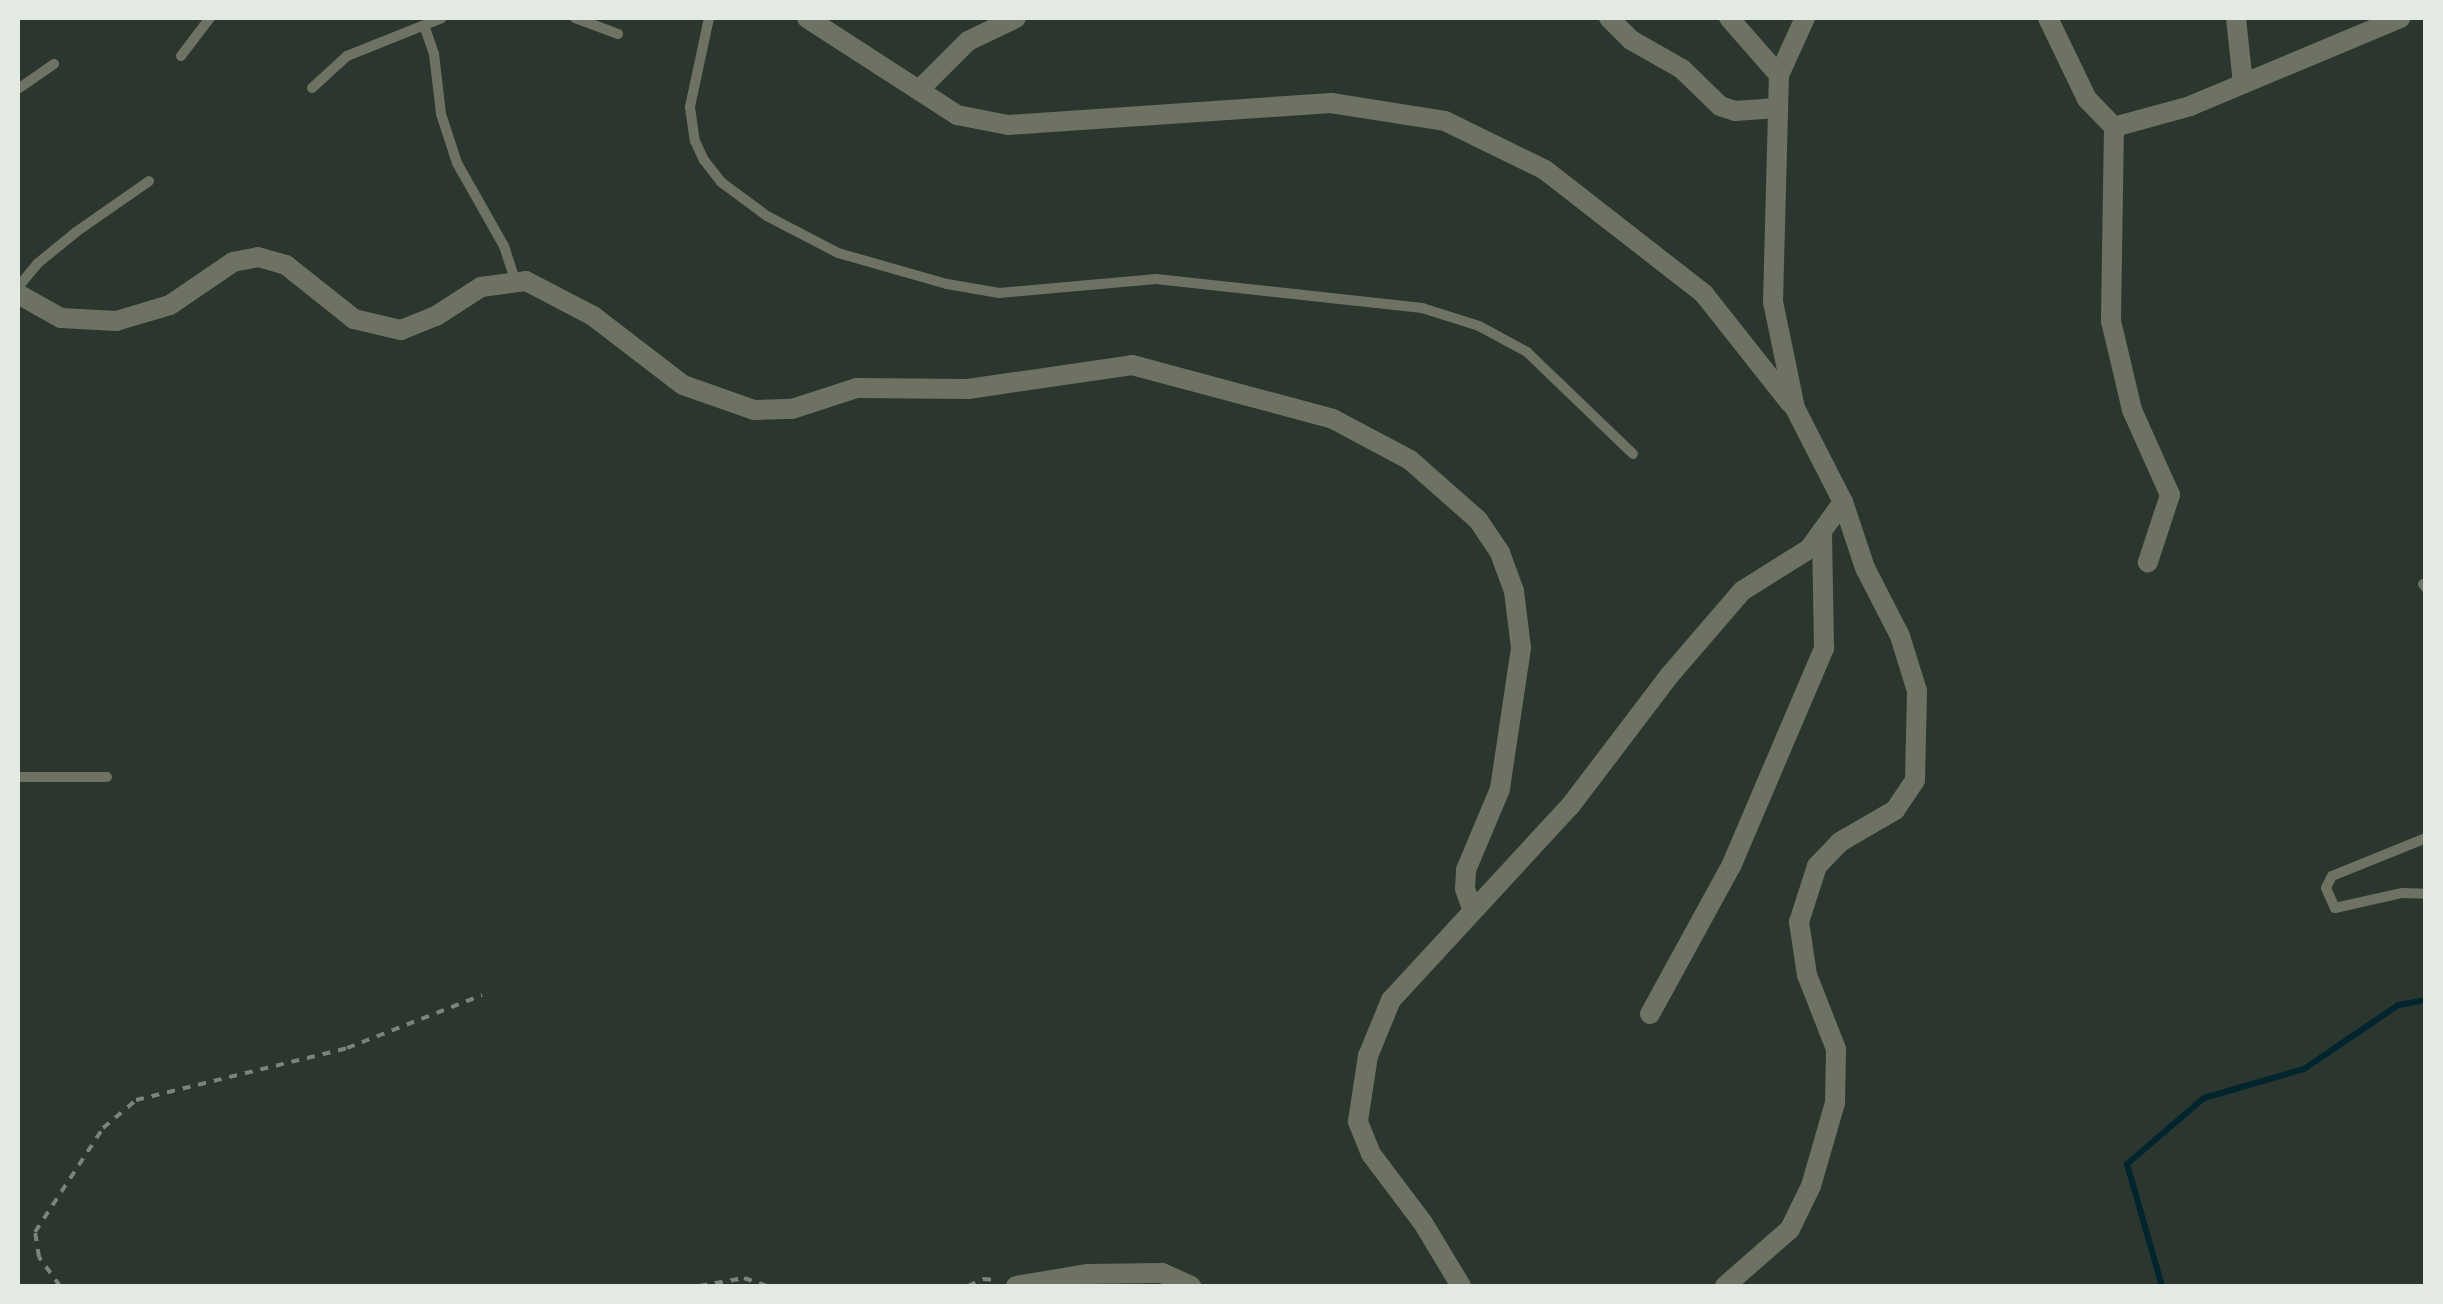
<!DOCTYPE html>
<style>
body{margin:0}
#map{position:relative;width:2443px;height:1304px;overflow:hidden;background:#2b362e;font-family:"PT Sans Narrow",sans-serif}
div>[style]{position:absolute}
.stream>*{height:6px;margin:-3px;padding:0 3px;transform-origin:3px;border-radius:3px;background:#01252e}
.path>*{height:4px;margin-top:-2px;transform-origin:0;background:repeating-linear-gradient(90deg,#7a847d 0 8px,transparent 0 16px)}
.service>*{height:10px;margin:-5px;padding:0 5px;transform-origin:5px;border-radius:5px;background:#6e7262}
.minor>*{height:20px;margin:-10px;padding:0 10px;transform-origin:10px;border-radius:10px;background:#6e7262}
span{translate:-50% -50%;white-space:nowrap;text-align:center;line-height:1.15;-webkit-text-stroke:8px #212c24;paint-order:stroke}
.frame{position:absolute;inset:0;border:20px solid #e3eae4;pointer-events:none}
</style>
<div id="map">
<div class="stream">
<i style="left:2162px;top:1286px;width:127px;rotate:-106deg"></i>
<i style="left:2127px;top:1164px;width:101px;rotate:-40.6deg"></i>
<i style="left:2204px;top:1098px;width:104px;rotate:-16.2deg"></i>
<i style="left:2304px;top:1069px;width:114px;rotate:-34.2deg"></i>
<i style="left:2398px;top:1005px;width:28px;rotate:-10deg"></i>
</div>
<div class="path">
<i style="left:60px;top:1286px;width:36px;rotate:-126deg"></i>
<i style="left:39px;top:1257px;width:25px;rotate:-99deg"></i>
<i style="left:35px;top:1232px;width:124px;rotate:-56.8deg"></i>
<i style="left:103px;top:1128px;width:43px;rotate:-40.3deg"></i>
<i style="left:136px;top:1100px;width:217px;rotate:-13.8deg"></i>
<i style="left:347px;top:1048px;width:145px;rotate:-21.4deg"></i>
<i style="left:699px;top:1286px;width:46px;rotate:-10.1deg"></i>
<i style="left:744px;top:1278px;width:24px;rotate:19deg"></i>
<i style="left:968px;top:1286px;width:17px;rotate:-25deg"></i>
<i style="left:983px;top:1279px;width:14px;rotate:4deg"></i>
</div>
<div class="service">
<i style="left:575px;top:18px;width:46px;rotate:20.4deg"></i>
<i style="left:709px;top:18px;width:91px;rotate:102.1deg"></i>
<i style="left:690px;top:107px;width:34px;rotate:82deg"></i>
<i style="left:695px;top:141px;width:21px;rotate:65deg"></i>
<i style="left:704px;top:160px;width:28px;rotate:52deg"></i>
<i style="left:721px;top:182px;width:57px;rotate:36.5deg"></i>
<i style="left:767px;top:216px;width:80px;rotate:27.5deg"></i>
<i style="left:838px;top:253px;width:113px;rotate:15.9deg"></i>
<i style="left:947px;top:284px;width:53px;rotate:9.8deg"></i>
<i style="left:999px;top:293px;width:158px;rotate:-5.1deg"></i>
<i style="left:1156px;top:279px;width:268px;rotate:6.2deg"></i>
<i style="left:1422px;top:308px;width:60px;rotate:17.5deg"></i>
<i style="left:1479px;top:326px;width:55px;rotate:28.4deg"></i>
<i style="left:1527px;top:352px;width:147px;rotate:43.9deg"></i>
<i style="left:425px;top:28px;width:28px;rotate:71deg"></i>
<i style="left:434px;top:54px;width:60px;rotate:83.3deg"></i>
<i style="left:441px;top:114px;width:52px;rotate:71.9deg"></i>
<i style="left:457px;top:163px;width:95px;rotate:60.5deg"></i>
<i style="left:504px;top:246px;width:36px;rotate:72deg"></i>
<i style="left:181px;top:56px;width:48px;rotate:-52.7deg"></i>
<i style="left:312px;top:88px;width:47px;rotate:-42.4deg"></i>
<i style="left:347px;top:56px;width:102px;rotate:-21.8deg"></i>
<i style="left:18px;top:89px;width:44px;rotate:-34.8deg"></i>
<i style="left:18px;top:287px;width:30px;rotate:-50deg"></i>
<i style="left:37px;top:264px;width:50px;rotate:-39.4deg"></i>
<i style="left:76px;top:232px;width:89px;rotate:-34.9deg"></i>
<i style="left:2423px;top:584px;width:5px;rotate:53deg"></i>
<i style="left:18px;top:777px;width:89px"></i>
<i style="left:2426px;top:838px;width:101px;rotate:158deg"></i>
<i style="left:2332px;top:876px;width:13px;rotate:117deg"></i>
<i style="left:2326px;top:888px;width:22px;rotate:66deg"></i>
<i style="left:2335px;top:908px;width:69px;rotate:-12.6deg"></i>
<i style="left:2402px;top:893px;width:24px;rotate:2deg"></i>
</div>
<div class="minor">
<i style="left:807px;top:18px;width:179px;rotate:32.9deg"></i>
<i style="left:957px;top:115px;width:52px;rotate:11.1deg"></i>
<i style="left:1008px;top:125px;width:324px;rotate:-3.9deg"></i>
<i style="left:1331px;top:103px;width:115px;rotate:9deg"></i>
<i style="left:1445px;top:121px;width:111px;rotate:26.1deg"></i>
<i style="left:1545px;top:170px;width:202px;rotate:37.9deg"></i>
<i style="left:1704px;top:294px;width:139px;rotate:51.7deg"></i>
<i style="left:1609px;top:18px;width:31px;rotate:45deg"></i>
<i style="left:1631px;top:40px;width:59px;rotate:29.6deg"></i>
<i style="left:1682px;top:69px;width:53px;rotate:44.2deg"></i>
<i style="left:1720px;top:106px;width:16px;rotate:18deg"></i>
<i style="left:1735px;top:111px;width:42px;rotate:-4.1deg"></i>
<i style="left:1729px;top:18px;width:76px;rotate:48.7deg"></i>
<i style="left:2048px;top:18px;width:90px;rotate:64.3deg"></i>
<i style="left:2087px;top:99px;width:39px;rotate:46deg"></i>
<i style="left:2114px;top:127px;width:194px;rotate:90.9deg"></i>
<i style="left:2111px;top:321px;width:91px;rotate:76.7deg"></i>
<i style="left:2132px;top:410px;width:93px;rotate:65.9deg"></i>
<i style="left:2170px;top:495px;width:71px;rotate:108.2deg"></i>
<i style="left:2236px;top:18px;width:65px;rotate:83.9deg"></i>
<i style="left:919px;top:90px;width:69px;rotate:-45deg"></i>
<i style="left:968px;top:41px;width:53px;rotate:-25.6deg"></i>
<i style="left:2114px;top:127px;width:79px;rotate:-15.4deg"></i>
<i style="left:2190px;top:106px;width:228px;rotate:-22.7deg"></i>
<i style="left:18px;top:294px;width:49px;rotate:29.2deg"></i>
<i style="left:61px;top:318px;width:55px;rotate:3.1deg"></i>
<i style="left:116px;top:321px;width:56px;rotate:-16.5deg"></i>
<i style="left:170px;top:305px;width:76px;rotate:-34.3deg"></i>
<i style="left:233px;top:262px;width:25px;rotate:-11deg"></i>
<i style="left:258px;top:257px;width:29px;rotate:16deg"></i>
<i style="left:286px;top:265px;width:87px;rotate:38.5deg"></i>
<i style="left:354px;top:319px;width:48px;rotate:13.2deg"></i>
<i style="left:401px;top:330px;width:38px;rotate:-22deg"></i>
<i style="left:436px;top:316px;width:54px;rotate:-32.8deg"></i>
<i style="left:481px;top:287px;width:45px;rotate:-7.6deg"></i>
<i style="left:526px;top:281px;width:76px;rotate:27.6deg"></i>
<i style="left:593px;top:316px;width:113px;rotate:37.5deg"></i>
<i style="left:683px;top:385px;width:75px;rotate:19.4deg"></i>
<i style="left:754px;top:410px;width:38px;rotate:-2deg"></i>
<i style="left:792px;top:409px;width:68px;rotate:-17.9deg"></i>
<i style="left:857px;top:388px;width:111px;rotate:0.5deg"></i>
<i style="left:968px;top:389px;width:166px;rotate:-8.3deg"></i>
<i style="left:1132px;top:365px;width:208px;rotate:15deg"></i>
<i style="left:1333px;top:419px;width:87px;rotate:28deg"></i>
<i style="left:1410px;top:460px;width:91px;rotate:41.4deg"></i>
<i style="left:1478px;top:520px;width:40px;rotate:56deg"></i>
<i style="left:1500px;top:553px;width:40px;rotate:69.8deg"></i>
<i style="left:1514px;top:591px;width:57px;rotate:83deg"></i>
<i style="left:1521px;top:648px;width:143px;rotate:98.5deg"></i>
<i style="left:1500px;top:789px;width:88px;rotate:112.8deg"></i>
<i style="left:1466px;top:870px;width:19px;rotate:93deg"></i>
<i style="left:1465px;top:889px;width:23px;rotate:70deg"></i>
<i style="left:1650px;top:1014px;width:171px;rotate:-61.3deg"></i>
<i style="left:1732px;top:864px;width:235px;rotate:-66.9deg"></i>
<i style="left:1824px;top:648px;width:117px;rotate:-91deg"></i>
<i style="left:1016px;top:1286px;width:73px;rotate:-9.5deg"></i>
<i style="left:1088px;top:1274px;width:74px;rotate:-0.8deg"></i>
<i style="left:1162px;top:1273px;width:32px;rotate:24deg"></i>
<i style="left:1461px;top:1286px;width:74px;rotate:-121.1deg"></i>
<i style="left:1423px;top:1223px;width:86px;rotate:-127deg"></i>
<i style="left:1371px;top:1154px;width:35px;rotate:-112deg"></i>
<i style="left:1358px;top:1121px;width:66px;rotate:-81.3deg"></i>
<i style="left:1368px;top:1056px;width:61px;rotate:-67.7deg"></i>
<i style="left:1391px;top:1000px;width:265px;rotate:-47.3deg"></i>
<i style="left:1571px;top:805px;width:162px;rotate:-52.8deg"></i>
<i style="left:1669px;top:676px;width:112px;rotate:-49.3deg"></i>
<i style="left:1742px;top:591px;width:79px;rotate:-32.1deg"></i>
<i style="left:1809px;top:549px;width:58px;rotate:-54.1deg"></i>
<i style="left:1725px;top:1286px;width:86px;rotate:-41.2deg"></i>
<i style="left:1790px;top:1229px;width:48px;rotate:-64deg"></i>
<i style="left:1811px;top:1186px;width:86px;rotate:-73.9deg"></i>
<i style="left:1835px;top:1103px;width:54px;rotate:-88.9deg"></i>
<i style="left:1836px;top:1049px;width:79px;rotate:-111.4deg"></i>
<i style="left:1807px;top:975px;width:54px;rotate:-98.6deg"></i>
<i style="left:1799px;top:922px;width:59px;rotate:-72.2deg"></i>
<i style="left:1817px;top:866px;width:33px;rotate:-46deg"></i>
<i style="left:1840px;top:842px;width:64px;rotate:-30.2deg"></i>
<i style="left:1895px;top:810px;width:36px;rotate:-56deg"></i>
<i style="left:1915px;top:780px;width:89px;rotate:-88.7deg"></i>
<i style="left:1917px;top:691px;width:58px;rotate:-107.2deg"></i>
<i style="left:1900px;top:636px;width:76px;rotate:-117.2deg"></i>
<i style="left:1865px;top:568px;width:70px;rotate:-108.4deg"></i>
<i style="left:1843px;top:502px;width:106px;rotate:-117.1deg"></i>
<i style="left:1795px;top:408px;width:108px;rotate:-101.7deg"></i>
<i style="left:1773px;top:302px;width:227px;rotate:-88.5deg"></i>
<i style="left:1779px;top:75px;width:63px;rotate:-65.5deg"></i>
</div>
<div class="frame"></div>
</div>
